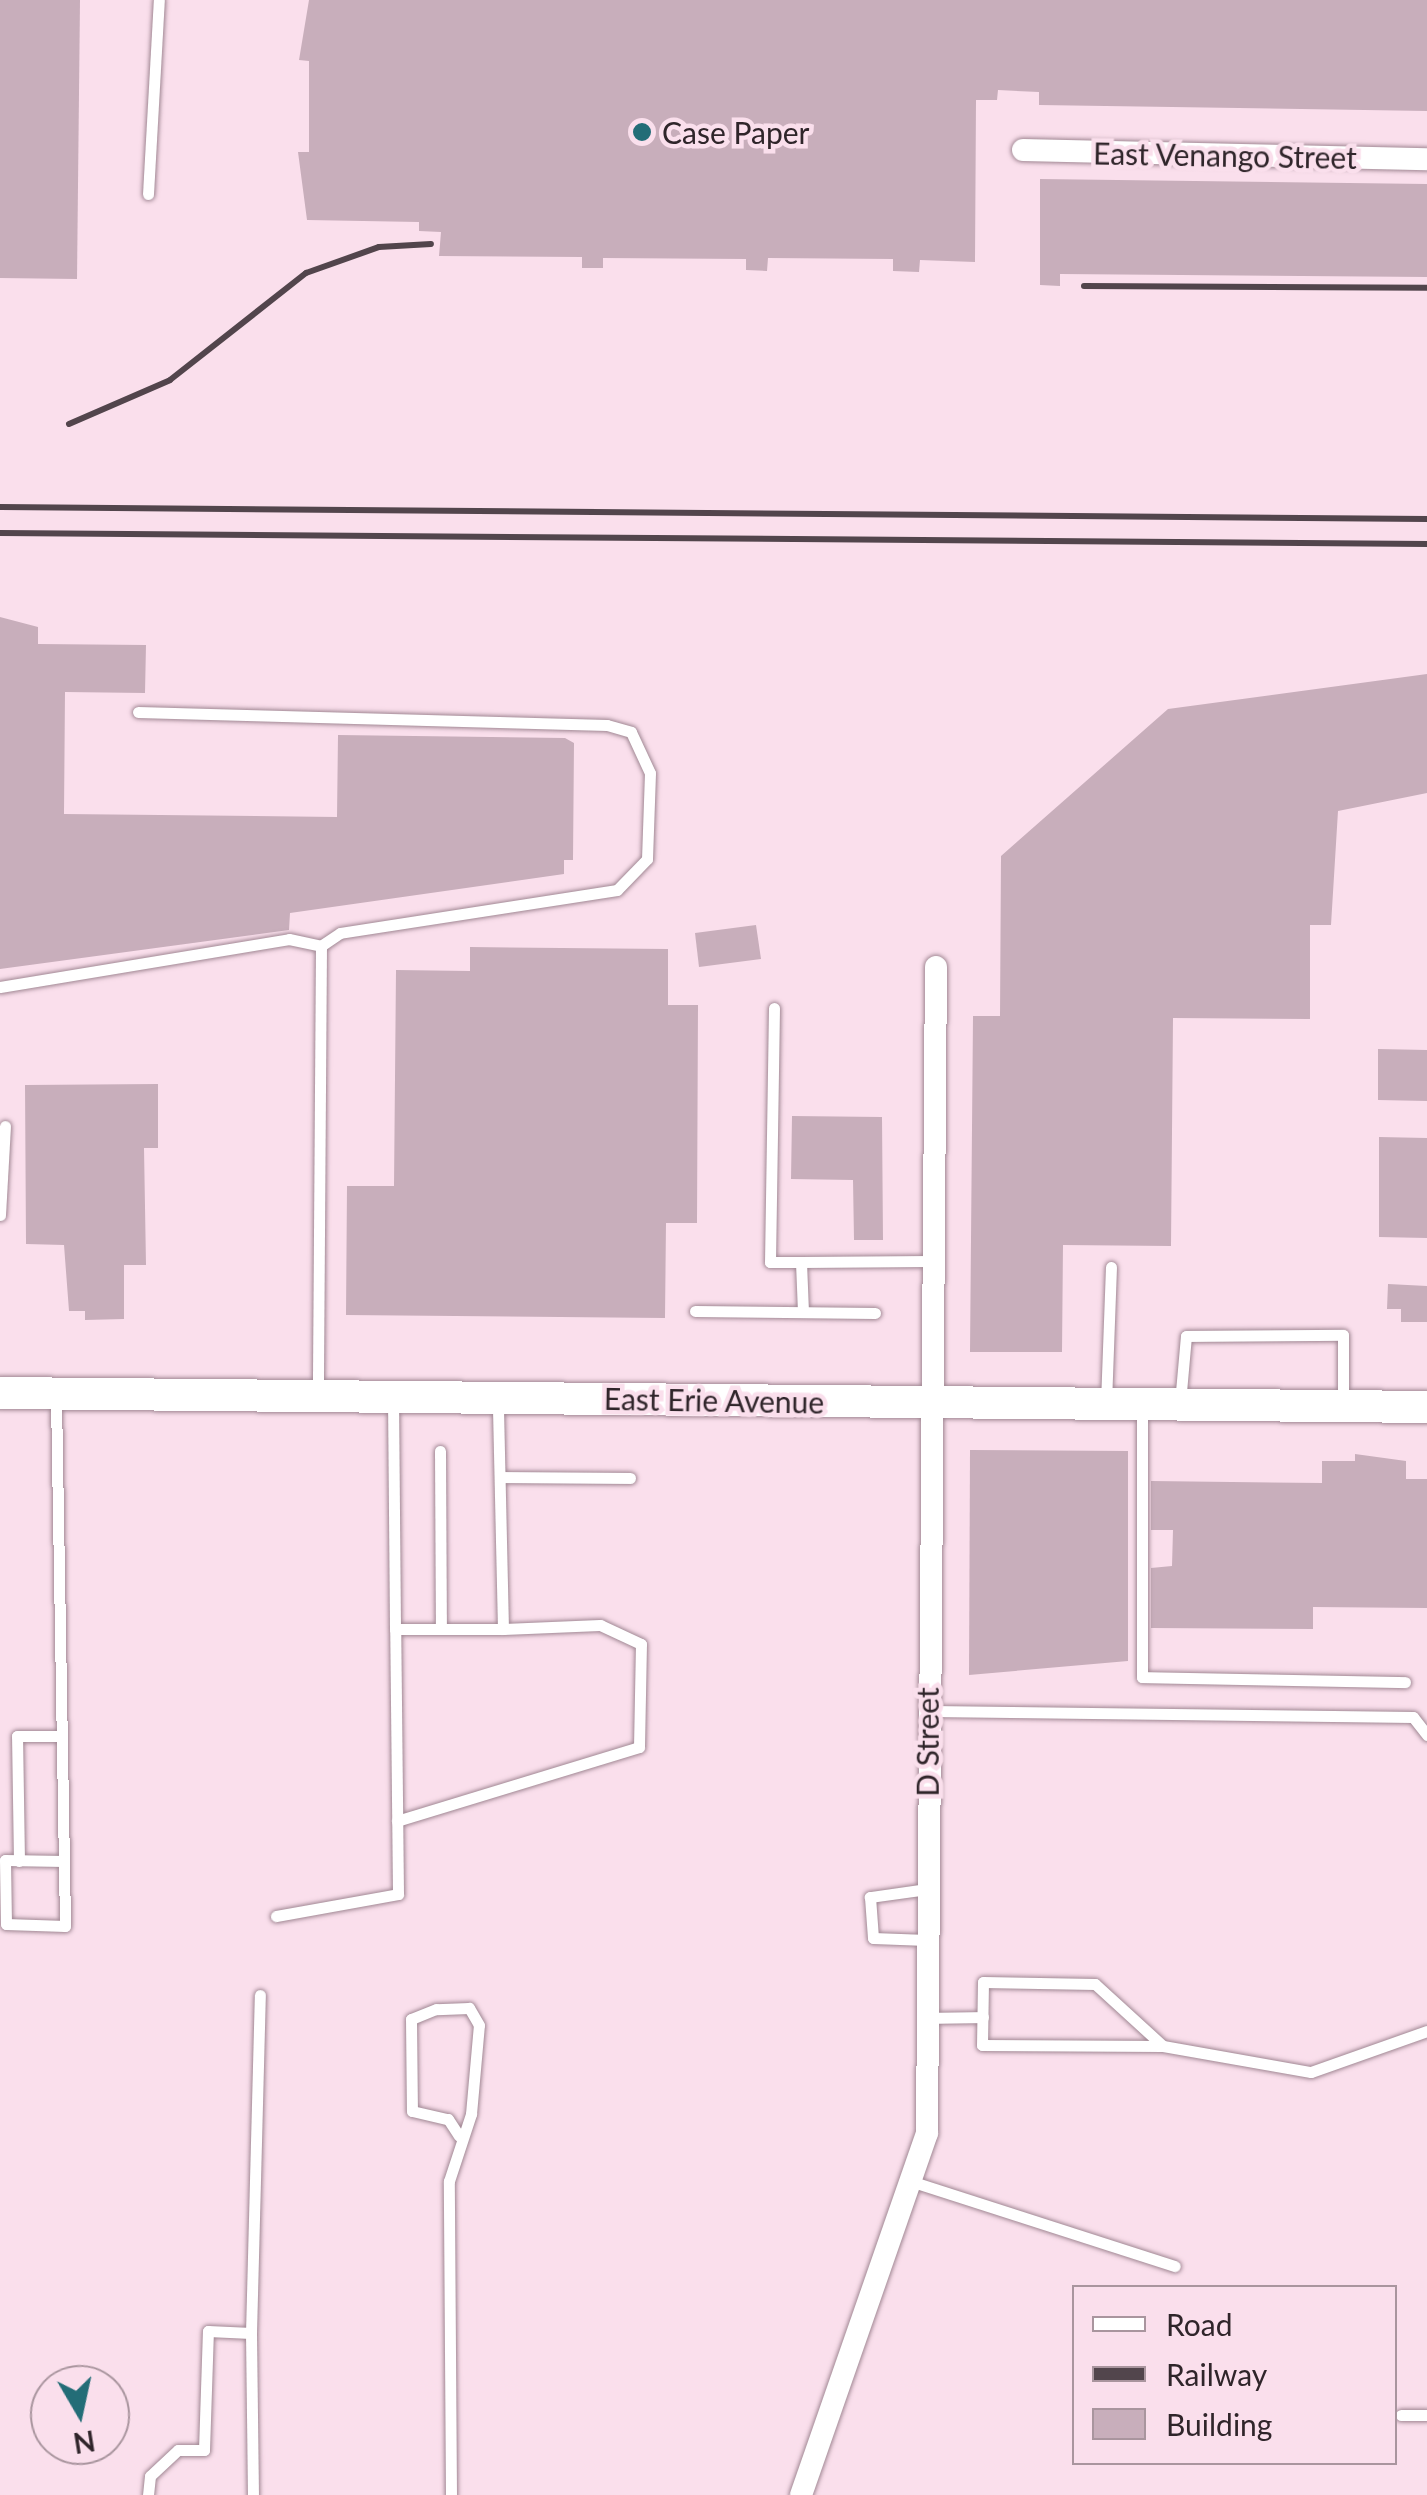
<!DOCTYPE html>
<style>
body{margin:0}
#map{position:relative;width:1427px;height:2495px;overflow:hidden;background:#fadfec;font-family:Lato,sans-serif}
div>[style]{position:absolute}
.building>*{inset:0;background:#c8aebb}
.roads{filter:drop-shadow(0 0 2px #a18894) drop-shadow(0 0 2px #a18894)}
.lane>*{height:11px;margin:-5.5px;padding:0 5.5px;transform-origin:5.5px;border-radius:5.5px;background:#fff}
.street>*{height:22px;margin:-11px;padding:0 11px;transform-origin:11px;border-radius:11px;background:#fff}
.secondary>*{height:32px;margin:-16px;padding:0 16px;transform-origin:16px;border-radius:16px;background:#fff}
.rail>*{height:6px;margin:-3px;padding:0 3px;transform-origin:3px;border-radius:3px;background:#52454c}
.dots>*{width:28px;height:28px;translate:-50% -50%;box-sizing:border-box;border:5px solid #fadfec;border-radius:50%}
span{translate:-50% -50%;white-space:nowrap;text-align:center;line-height:1.15;-webkit-text-stroke:9px #fadfec;paint-order:stroke}
.poi-label{font-size:30px;color:#2f252a}
.left{translate:0 -50%;text-align:left}
.street-label{font-size:30px;color:#2f252a}
.legend{position:absolute;left:1072px;top:2285px;width:325px;height:180px;box-sizing:border-box;background:#fadfec;border:2px solid #a9959e;margin:0;padding:12px 18px;list-style:none;font-size:30px;color:#2f252a}
.legend li{display:flex;align-items:center;gap:20px;height:50px}
.legend b{width:50px;border:2px solid #a9959e}
.north{position:absolute;left:30px;top:2365px;width:100px;height:100px;box-sizing:border-box;background:#fadfec;border:2px solid #a9959e;border-radius:50%;rotate:171deg;font-size:28px;font-weight:700;line-height:40px;text-align:center;color:#2f252a}
.north::after{content:'';display:block;margin:auto;width:35px;height:45px;background:#236d77;clip-path:polygon(50% 0,100% 100%,50% 72%,0 100%)}
</style>
<div id="map">
<div class="building">
<i style="clip-path:polygon(0 0,80px 0,77px 279px,0 278px)"></i>
<i style="clip-path:polygon(309px 0,1427px 0,1427px 111px,1039px 105px,1039px 92px,998px 90px,997px 100px,976px 100px,975px 262px,920px 260px,919px 272px,893px 271px,893px 259px,768px 258px,767px 271px,746px 270px,746px 259px,603px 258px,603px 268px,582px 268px,582px 257px,439px 256px,441px 232px,419px 231px,419px 222px,307px 220px,298px 152px,309px 152px,309px 61px,299px 60px)"></i>
<i style="clip-path:polygon(1040px 179px,1427px 184px,1427px 277px,1060px 274px,1060px 286px,1040px 285px)"></i>
<i style="clip-path:polygon(0 617px,38px 627px,38px 644px,146px 645px,145px 693px,65px 692px,64px 814px,337px 817px,338px 735px,565px 738px,574px 743px,573px 860px,564px 860px,564px 874px,290px 913px,289px 930px,0 969px)"></i>
<i style="clip-path:polygon(1427px 674px,1427px 793px,1338px 811px,1331px 925px,1310px 925px,1310px 1019px,1173px 1018px,1171px 1246px,1063px 1245px,1062px 1352px,970px 1352px,973px 1016px,1000px 1016px,1001px 856px,1168px 709px)"></i>
<i style="clip-path:polygon(756px 925px,761px 959px,699px 967px,695px 933px)"></i>
<i style="clip-path:polygon(470px 947px,668px 949px,668px 1005px,698px 1005px,697px 1223px,666px 1223px,665px 1318px,346px 1315px,347px 1186px,394px 1186px,396px 970px,470px 971px)"></i>
<i style="clip-path:polygon(1378px 1049px,1427px 1050px,1427px 1101px,1378px 1100px)"></i>
<i style="clip-path:polygon(158px 1084px,158px 1148px,144px 1148px,146px 1265px,124px 1265px,124px 1319px,85px 1320px,85px 1311px,69px 1311px,64px 1245px,26px 1244px,25px 1085px)"></i>
<i style="clip-path:polygon(792px 1116px,882px 1117px,883px 1240px,854px 1240px,853px 1180px,791px 1179px)"></i>
<i style="clip-path:polygon(1379px 1137px,1427px 1138px,1427px 1238px,1379px 1237px)"></i>
<i style="clip-path:polygon(1388px 1284px,1427px 1286px,1427px 1322px,1401px 1322px,1401px 1309px,1387px 1309px)"></i>
<i style="clip-path:polygon(970px 1450px,1128px 1451px,1128px 1661px,969px 1675px)"></i>
<i style="clip-path:polygon(1355px 1454px,1406px 1461px,1406px 1479px,1427px 1479px,1427px 1608px,1313px 1607px,1313px 1629px,1151px 1628px,1151px 1568px,1172px 1566px,1173px 1530px,1151px 1530px,1151px 1481px,1322px 1483px,1322px 1461px,1355px 1461px)"></i>
</div>
<div class="roads">
<div class="lane">
<i style="left:148px;top:194px;width:194px;rotate:-86.8deg"></i>
<i style="left:138px;top:712px;width:469px;rotate:1.6deg"></i>
<i style="left:607px;top:725px;width:25px;rotate:16deg"></i>
<i style="left:631px;top:732px;width:45px;rotate:65.1deg"></i>
<i style="left:650px;top:773px;width:86px;rotate:92deg"></i>
<i style="left:647px;top:859px;width:43px;rotate:134.1deg"></i>
<i style="left:617px;top:890px;width:280px;rotate:171.2deg"></i>
<i style="left:340px;top:933px;width:23px;rotate:146deg"></i>
<i style="left:321px;top:946px;width:446px;rotate:90.4deg"></i>
<i style="left:0;top:987px;width:293px;rotate:-9.4deg"></i>
<i style="left:289px;top:939px;width:33px;rotate:12deg"></i>
<i style="left:774px;top:1008px;width:254px;rotate:90.9deg"></i>
<i style="left:770px;top:1262px;width:31px"></i>
<i style="left:0;top:1215px;width:89px;rotate:-86.8deg"></i>
<i style="left:695px;top:1311px;width:180px;rotate:0.6deg"></i>
<i style="left:803px;top:1312px;width:50px;rotate:-92.3deg"></i>
<i style="left:801px;top:1262px;width:129px;rotate:-0.4deg"></i>
<i style="left:393px;top:1397px;width:232px;rotate:89.5deg"></i>
<i style="left:395px;top:1629px;width:108px"></i>
<i style="left:503px;top:1629px;width:227px;rotate:-91.3deg"></i>
<i style="left:56px;top:1398px;width:528px;rotate:89.02deg"></i>
<i style="left:65px;top:1926px;width:59px;rotate:-178.1deg"></i>
<i style="left:6px;top:1924px;width:64px;rotate:-90.9deg"></i>
<i style="left:5px;top:1860px;width:59px;rotate:1deg"></i>
<i style="left:1106px;top:1403px;width:136px;rotate:-87.9deg"></i>
<i style="left:1180px;top:1403px;width:67px;rotate:-84.9deg"></i>
<i style="left:1186px;top:1336px;width:157px;rotate:-0.4deg"></i>
<i style="left:1343px;top:1335px;width:67px;rotate:90deg"></i>
<i style="left:1142px;top:1408px;width:269px;rotate:90deg"></i>
<i style="left:1142px;top:1677px;width:263px;rotate:1.1deg"></i>
<i style="left:440px;top:1451px;width:178px;rotate:89.7deg"></i>
<i style="left:500px;top:1477px;width:130px;rotate:0.4deg"></i>
<i style="left:931px;top:1711px;width:482px;rotate:0.7deg"></i>
<i style="left:1413px;top:1717px;width:23px;rotate:52deg"></i>
<i style="left:397px;top:1821px;width:253px;rotate:-17deg"></i>
<i style="left:639px;top:1747px;width:103px;rotate:-88.9deg"></i>
<i style="left:641px;top:1644px;width:45px;rotate:-155.1deg"></i>
<i style="left:600px;top:1625px;width:97px;rotate:177.6deg"></i>
<i style="left:19px;top:1861px;width:125px;rotate:-90.9deg"></i>
<i style="left:17px;top:1736px;width:44px"></i>
<i style="left:927px;top:1889px;width:58px;rotate:172deg"></i>
<i style="left:870px;top:1897px;width:41px;rotate:85.8deg"></i>
<i style="left:873px;top:1938px;width:54px;rotate:2.1deg"></i>
<i style="left:276px;top:1916px;width:124px;rotate:-10.2deg"></i>
<i style="left:398px;top:1894px;width:265px;rotate:-90.6deg"></i>
<i style="left:927px;top:2018px;width:56px;rotate:-1deg"></i>
<i style="left:1163px;top:2046px;width:92px;rotate:-137.6deg"></i>
<i style="left:1095px;top:1984px;width:112px;rotate:-179deg"></i>
<i style="left:983px;top:1982px;width:63px;rotate:90.9deg"></i>
<i style="left:982px;top:2045px;width:181px;rotate:0.3deg"></i>
<i style="left:1163px;top:2046px;width:150px;rotate:10deg"></i>
<i style="left:1311px;top:2072px;width:123px;rotate:-19.5deg"></i>
<i style="left:910px;top:2181px;width:278px;rotate:17.8deg"></i>
<i style="left:251px;top:2333px;width:162px;rotate:89.3deg"></i>
<i style="left:1401px;top:2415px;width:26px"></i>
<i style="left:148px;top:2495px;width:19px;rotate:-84deg"></i>
<i style="left:150px;top:2476px;width:38px;rotate:-43deg"></i>
<i style="left:178px;top:2450px;width:26px"></i>
<i style="left:204px;top:2450px;width:119px;rotate:-88.1deg"></i>
<i style="left:208px;top:2331px;width:43px;rotate:2.7deg"></i>
<i style="left:251px;top:2333px;width:338px;rotate:-88.5deg"></i>
<i style="left:451px;top:2495px;width:314px;rotate:-90.4deg"></i>
<i style="left:449px;top:2181px;width:71px;rotate:-71.8deg"></i>
<i style="left:471px;top:2114px;width:89px;rotate:-84.9deg"></i>
<i style="left:479px;top:2025px;width:20px;rotate:-120deg"></i>
<i style="left:469px;top:2008px;width:33px;rotate:178deg"></i>
<i style="left:436px;top:2009px;width:27px;rotate:158deg"></i>
<i style="left:411px;top:2019px;width:92px;rotate:89.4deg"></i>
<i style="left:412px;top:2111px;width:37px;rotate:13deg"></i>
<i style="left:448px;top:2119px;width:20px;rotate:57deg"></i>
</div>
<div class="street">
<i style="left:1023px;top:150px;width:404px;rotate:1.3deg"></i>
<i style="left:801px;top:2495px;width:383px;rotate:-70.8deg"></i>
<i style="left:927px;top:2133px;width:1166px;rotate:-89.56deg"></i>
</div>
<div class="secondary">
<i style="left:0;top:1393px;width:1427px;rotate:0.56deg"></i>
</div>
</div>
<div class="rail">
<i style="left:1084px;top:286px;width:343px;rotate:0.3deg"></i>
<i style="left:69px;top:424px;width:110px;rotate:-23.5deg"></i>
<i style="left:170px;top:380px;width:173px;rotate:-38.2deg"></i>
<i style="left:306px;top:273px;width:77px;rotate:-19.6deg"></i>
<i style="left:379px;top:247px;width:52px;rotate:-3.3deg"></i>
<i style="left:0;top:507px;width:1427px;rotate:0.48deg"></i>
<i style="left:0;top:533px;width:1427px;rotate:0.44deg"></i>
</div>
<div class="dots">
<i style="left:642px;top:132px;background:#236d77"></i>
</div>
<div class="poi-label">
<span class="left" style="left:662px;top:132px">Case Paper</span>
</div>
<div class="street-label">
<span style="left:1225px;top:155px;rotate:1deg">East Venango Street</span>
<span style="left:714px;top:1400px;rotate:1deg">East Erie Avenue</span>
<span style="left:927px;top:1742px;rotate:-90deg">D Street</span>
</div>
<ul class="legend">
<li><b style="height:12px;background:#fff"></b>Road</li>
<li><b style="height:12px;background:#52454c"></b>Railway</li>
<li><b style="height:28px;background:#c8aebb"></b>Building</li>
</ul>
<div class="north">N</div>
</div>
